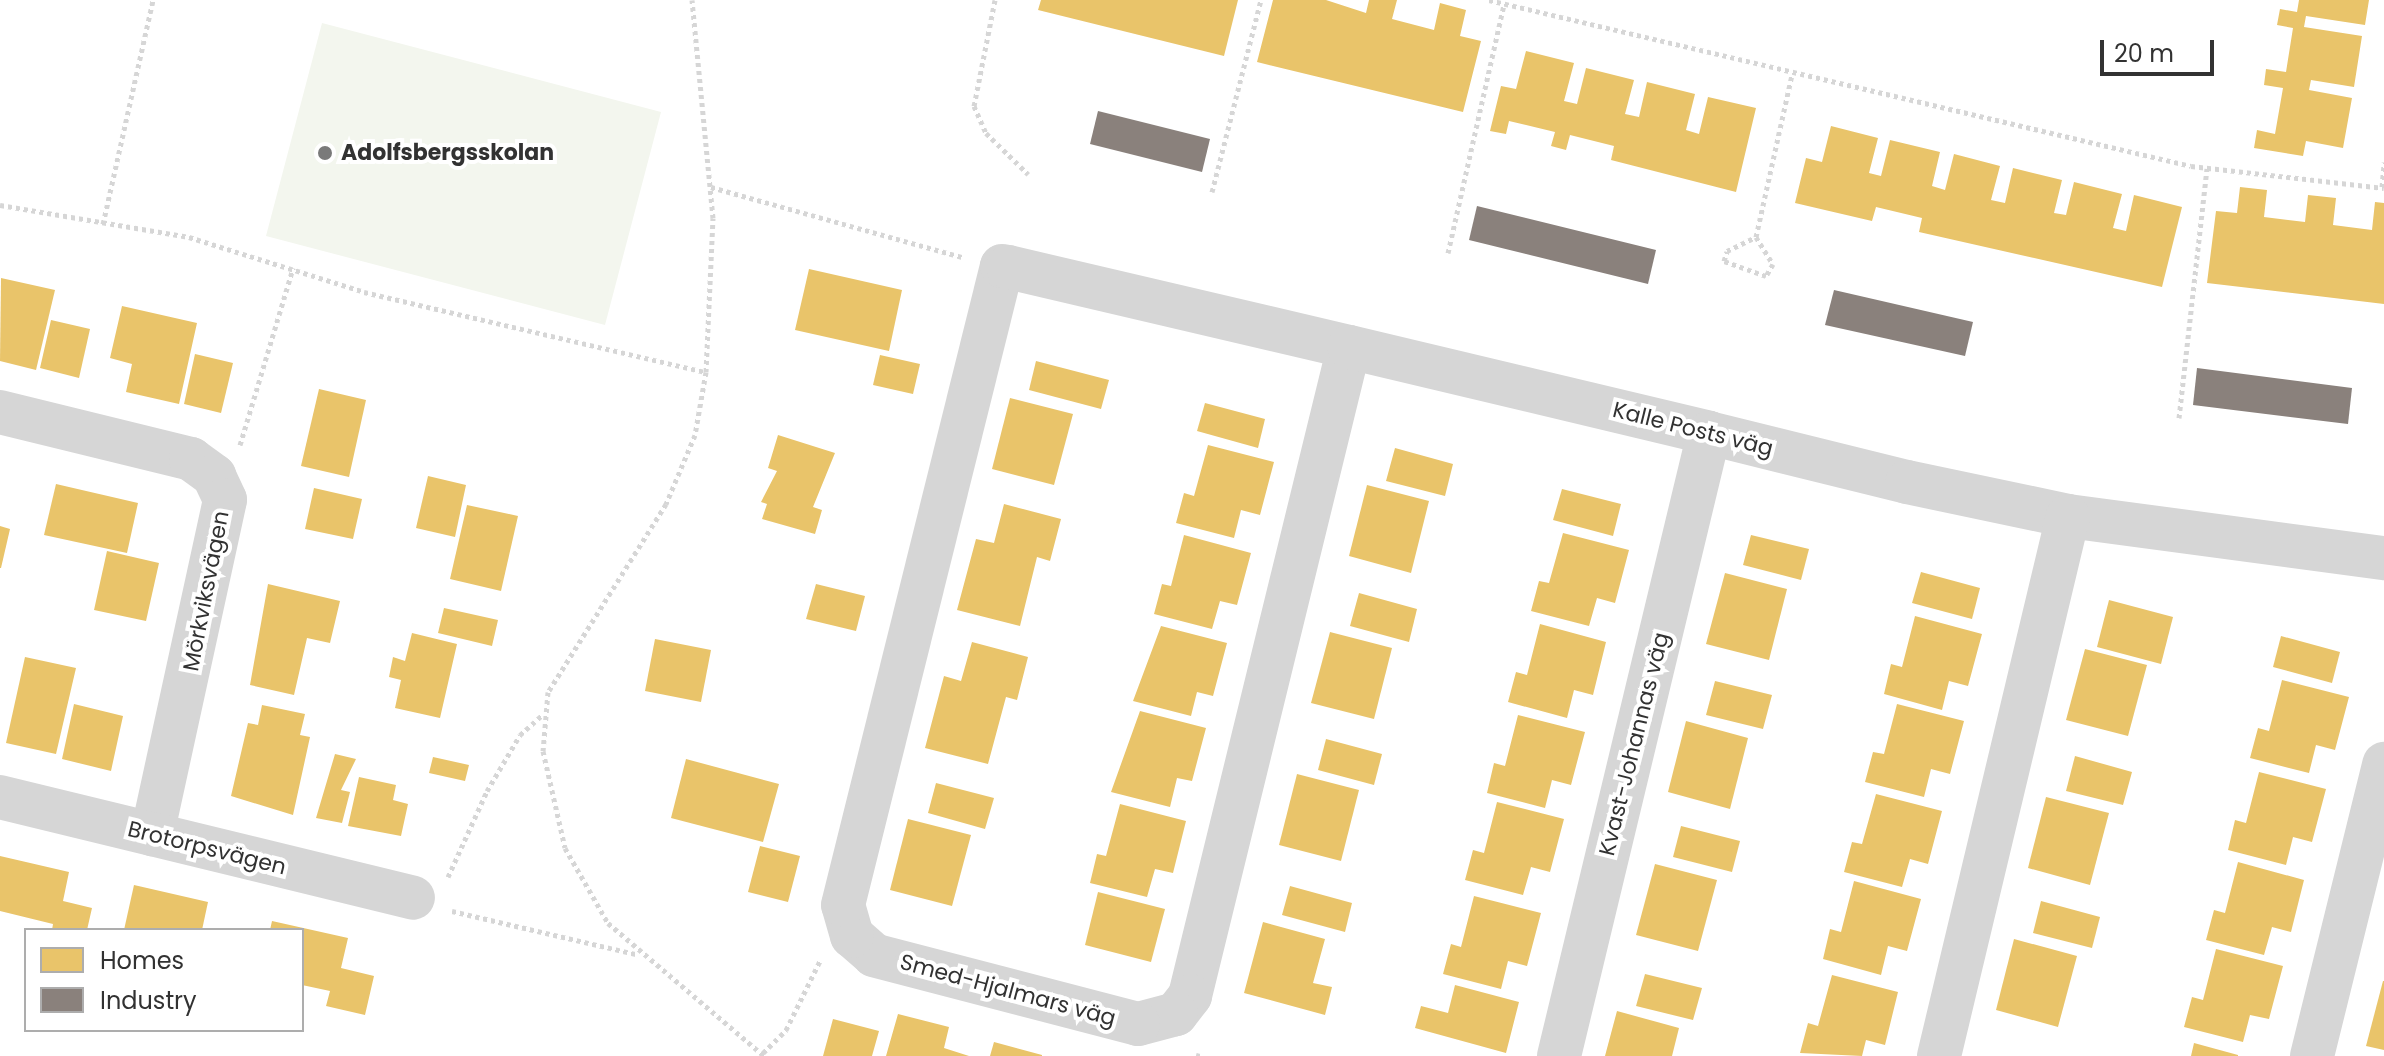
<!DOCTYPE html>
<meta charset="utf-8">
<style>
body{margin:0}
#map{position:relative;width:2384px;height:1056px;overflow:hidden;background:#fff;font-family:Poppins,sans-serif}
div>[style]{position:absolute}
.green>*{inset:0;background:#f3f6ee}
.homes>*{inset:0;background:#e9c46a}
.industry>*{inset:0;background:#8a817c}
.path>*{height:5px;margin-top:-2.5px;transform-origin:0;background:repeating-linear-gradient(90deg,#d6d6d6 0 4px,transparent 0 8px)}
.street>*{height:44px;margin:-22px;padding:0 22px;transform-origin:22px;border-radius:22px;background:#d6d6d6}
.dots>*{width:22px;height:22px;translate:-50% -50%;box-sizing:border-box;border:4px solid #fff;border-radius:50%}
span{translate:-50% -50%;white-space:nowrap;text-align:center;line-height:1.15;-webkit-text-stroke:8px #fff;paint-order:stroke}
.poi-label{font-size:22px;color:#323232;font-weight:700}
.left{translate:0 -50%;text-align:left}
.street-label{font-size:22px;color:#323232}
.legend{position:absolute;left:24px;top:928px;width:280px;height:104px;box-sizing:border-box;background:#fff;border:2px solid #adadad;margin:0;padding:10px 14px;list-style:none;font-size:24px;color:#323232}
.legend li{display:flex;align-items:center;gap:16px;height:40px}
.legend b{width:40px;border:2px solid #adadad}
.scale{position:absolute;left:2100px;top:40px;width:114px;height:36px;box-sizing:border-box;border:4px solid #323232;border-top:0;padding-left:10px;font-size:24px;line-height:28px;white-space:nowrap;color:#323232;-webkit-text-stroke:6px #fff;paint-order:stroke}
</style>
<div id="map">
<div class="green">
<i style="clip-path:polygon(322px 23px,661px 112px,605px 325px,266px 236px)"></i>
</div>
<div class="homes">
<i style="clip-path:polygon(1041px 0,1238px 0,1224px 56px,1038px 10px)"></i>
<i style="clip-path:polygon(1273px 0,1326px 0,1366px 13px,1369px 0,1397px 0,1392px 19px,1434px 30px,1440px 3px,1466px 10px,1460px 36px,1481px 41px,1463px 112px,1257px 62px)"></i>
<i style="clip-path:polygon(2299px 0,2369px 0,2365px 25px,2306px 16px,2304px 27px,2362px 36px,2354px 87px,2311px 80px,2309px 90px,2352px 98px,2343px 148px,2306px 141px,2303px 156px,2254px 148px,2257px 130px,2275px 134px,2283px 88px,2264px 85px,2266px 69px,2286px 72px,2293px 28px,2277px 25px,2280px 9px,2297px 12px)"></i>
<i style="clip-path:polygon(1526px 51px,1574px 63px,1564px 101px,1577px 104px,1586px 68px,1634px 80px,1625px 114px,1639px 117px,1647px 82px,1695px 94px,1686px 130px,1699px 134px,1708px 97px,1756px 108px,1736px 192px,1611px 160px,1614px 146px,1570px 135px,1566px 150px,1551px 146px,1555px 132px,1509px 121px,1506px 134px,1490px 131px,1501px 86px,1516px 89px)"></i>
<i style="clip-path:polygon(1831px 126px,1878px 138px,1869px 173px,1881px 176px,1890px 140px,1940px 152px,1932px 186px,1945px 190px,1954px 154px,2000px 166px,1991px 200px,2005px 203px,2013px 168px,2062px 180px,2054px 213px,2066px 215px,2074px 182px,2122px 194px,2113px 228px,2126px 231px,2134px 195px,2182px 207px,2162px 287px,1919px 232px,1922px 218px,1876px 207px,1872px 221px,1795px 203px,1806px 158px,1822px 162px)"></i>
<i style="clip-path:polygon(2240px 187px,2267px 190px,2264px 217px,2305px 222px,2308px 195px,2336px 198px,2333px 225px,2372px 230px,2375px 202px,2384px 203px,2384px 304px,2207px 283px,2216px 211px,2237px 213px)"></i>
<i style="clip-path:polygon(809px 269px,902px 290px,889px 351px,795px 330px)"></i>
<i style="clip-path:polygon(1px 278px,55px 290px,36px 370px,0 361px)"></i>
<i style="clip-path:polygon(122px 306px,197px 323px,179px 404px,126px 392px,132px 364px,110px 358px)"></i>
<i style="clip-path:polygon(51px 320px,90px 329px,79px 378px,40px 368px)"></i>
<i style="clip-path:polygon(195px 354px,233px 363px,221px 413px,184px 404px)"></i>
<i style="clip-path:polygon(880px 355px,920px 364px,913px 394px,873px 385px)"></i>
<i style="clip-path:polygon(1036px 361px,1109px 380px,1101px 409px,1029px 390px)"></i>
<i style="clip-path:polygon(319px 389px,366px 400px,349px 477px,301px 466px)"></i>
<i style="clip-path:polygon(1010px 398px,1073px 414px,1054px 485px,992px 469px)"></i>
<i style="clip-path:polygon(1205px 403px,1265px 419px,1258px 448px,1197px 431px)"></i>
<i style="clip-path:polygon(778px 435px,835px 453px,813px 507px,822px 510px,815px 534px,762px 519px,767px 504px,761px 502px,777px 471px,768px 468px)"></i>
<i style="clip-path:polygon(1208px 445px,1274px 462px,1260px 515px,1241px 510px,1234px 538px,1176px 523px,1184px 493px,1194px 496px)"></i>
<i style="clip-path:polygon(1395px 448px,1453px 464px,1445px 496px,1386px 481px)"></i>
<i style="clip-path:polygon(428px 476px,466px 485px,455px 537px,416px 528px)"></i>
<i style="clip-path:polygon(56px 484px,138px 503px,127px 553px,44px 535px)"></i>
<i style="clip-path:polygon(1367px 485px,1429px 501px,1411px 573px,1349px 556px)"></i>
<i style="clip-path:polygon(314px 488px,362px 499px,353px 539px,305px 529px)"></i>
<i style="clip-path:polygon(1562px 489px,1621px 504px,1613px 536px,1553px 520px)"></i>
<i style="clip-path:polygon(1004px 504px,1061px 519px,1050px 561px,1037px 557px,1020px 626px,957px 610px,976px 539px,994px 543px)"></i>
<i style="clip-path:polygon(467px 505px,518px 516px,501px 591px,450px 579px)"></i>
<i style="clip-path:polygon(0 526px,10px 529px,1px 568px,0 568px)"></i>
<i style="clip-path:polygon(1563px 533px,1629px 550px,1615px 603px,1597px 598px,1589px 626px,1531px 611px,1539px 581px,1549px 583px)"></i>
<i style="clip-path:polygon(1184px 535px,1251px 553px,1237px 605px,1220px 601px,1212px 629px,1154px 614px,1162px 584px,1171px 586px)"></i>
<i style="clip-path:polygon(1751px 535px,1809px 549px,1801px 580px,1743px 565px)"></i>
<i style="clip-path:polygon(107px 551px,159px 563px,146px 621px,94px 610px)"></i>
<i style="clip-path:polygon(1921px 572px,1980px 588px,1972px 619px,1912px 603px)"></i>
<i style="clip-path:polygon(1725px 573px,1787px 589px,1769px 660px,1706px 644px)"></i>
<i style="clip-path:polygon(268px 584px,340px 601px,330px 643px,307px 638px,294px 695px,250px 685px)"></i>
<i style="clip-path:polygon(816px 584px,865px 596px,856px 631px,806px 619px)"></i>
<i style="clip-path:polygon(1359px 593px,1417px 609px,1409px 642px,1350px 626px)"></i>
<i style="clip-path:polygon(2109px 600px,2173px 617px,2161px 664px,2097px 647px)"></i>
<i style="clip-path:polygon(444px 608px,498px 620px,492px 646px,438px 633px)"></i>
<i style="clip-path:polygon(1915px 616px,1982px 634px,1968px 686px,1949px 681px,1942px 710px,1884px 694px,1891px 664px,1902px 667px)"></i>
<i style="clip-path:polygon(1540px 624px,1606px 642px,1593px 695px,1574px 690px,1567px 718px,1508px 702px,1516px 672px,1527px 675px)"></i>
<i style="clip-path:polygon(1161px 626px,1227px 643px,1213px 696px,1197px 692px,1191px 716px,1133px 701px)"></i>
<i style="clip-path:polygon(1330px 632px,1392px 648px,1374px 719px,1311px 703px)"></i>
<i style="clip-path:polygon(412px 633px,457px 644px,440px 718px,395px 708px,401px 680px,389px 677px,393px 657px,405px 661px)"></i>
<i style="clip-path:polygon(2281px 636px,2340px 652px,2332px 683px,2273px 667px)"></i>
<i style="clip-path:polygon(655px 639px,711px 650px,701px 702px,645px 691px)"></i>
<i style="clip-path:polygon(972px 642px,1028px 657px,1017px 700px,1006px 697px,988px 764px,925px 748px,944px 676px,961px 681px)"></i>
<i style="clip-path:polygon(2085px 649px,2147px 665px,2128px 736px,2066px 720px)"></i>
<i style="clip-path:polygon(25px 657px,76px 668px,56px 754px,6px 743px)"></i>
<i style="clip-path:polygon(2282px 680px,2349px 697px,2335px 750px,2316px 745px,2309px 773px,2250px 758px,2258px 728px,2269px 731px)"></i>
<i style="clip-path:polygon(1715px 681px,1772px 695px,1763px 729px,1706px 715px)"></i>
<i style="clip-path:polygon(74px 704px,123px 716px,111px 771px,62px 759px)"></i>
<i style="clip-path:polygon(1897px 704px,1964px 721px,1950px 774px,1931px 769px,1924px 797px,1865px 782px,1873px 752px,1884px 754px)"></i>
<i style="clip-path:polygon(262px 705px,305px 714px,300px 735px,310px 737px,293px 815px,231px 796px,248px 723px,258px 725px)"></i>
<i style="clip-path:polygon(1140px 711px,1206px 728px,1192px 781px,1177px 778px,1170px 807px,1111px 792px)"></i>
<i style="clip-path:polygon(1518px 715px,1585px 732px,1571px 785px,1552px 780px,1545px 808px,1487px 793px,1494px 763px,1505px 766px)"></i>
<i style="clip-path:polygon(1686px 721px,1748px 738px,1730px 809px,1668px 792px)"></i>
<i style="clip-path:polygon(1326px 739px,1382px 754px,1374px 785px,1318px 770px)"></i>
<i style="clip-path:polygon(335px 754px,356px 759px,341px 790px,350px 792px,342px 823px,316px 818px)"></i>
<i style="clip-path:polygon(2075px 756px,2132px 772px,2123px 805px,2066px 791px)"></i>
<i style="clip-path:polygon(433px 757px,469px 765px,465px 781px,429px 773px)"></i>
<i style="clip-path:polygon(686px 759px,779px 784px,763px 842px,671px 818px)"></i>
<i style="clip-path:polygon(2259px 772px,2326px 789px,2312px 842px,2293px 837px,2286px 865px,2228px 850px,2235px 820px,2246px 823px)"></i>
<i style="clip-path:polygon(1297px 774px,1359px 790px,1341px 861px,1279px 845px)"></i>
<i style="clip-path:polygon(359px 777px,396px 785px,393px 800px,408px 804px,401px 836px,348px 826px)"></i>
<i style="clip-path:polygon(936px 783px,994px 798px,985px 829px,928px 813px)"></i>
<i style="clip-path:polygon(1876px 794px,1942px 811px,1928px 864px,1910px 859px,1902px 887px,1844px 872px,1852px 842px,1862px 844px)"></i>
<i style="clip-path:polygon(2046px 797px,2109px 813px,2090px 885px,2028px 868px)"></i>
<i style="clip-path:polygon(1497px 802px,1564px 819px,1550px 872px,1531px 867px,1523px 895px,1465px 880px,1473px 850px,1484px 853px)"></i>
<i style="clip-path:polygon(1120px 804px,1186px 821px,1173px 873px,1155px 869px,1147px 897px,1090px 883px,1097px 854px,1106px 856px)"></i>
<i style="clip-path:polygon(908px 819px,971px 835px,952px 906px,890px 890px)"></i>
<i style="clip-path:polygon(1681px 826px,1740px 841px,1732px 872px,1673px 857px)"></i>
<i style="clip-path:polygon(760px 846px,800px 856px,788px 902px,748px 892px)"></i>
<i style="clip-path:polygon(0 856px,69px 872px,63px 901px,92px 908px,87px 930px,52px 930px,53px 924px,0 911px)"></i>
<i style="clip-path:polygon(2238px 862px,2304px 880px,2291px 932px,2272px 927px,2264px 955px,2206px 940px,2214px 910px,2225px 913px)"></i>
<i style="clip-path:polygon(1655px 864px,1717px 880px,1698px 951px,1636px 935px)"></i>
<i style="clip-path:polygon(1854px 881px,1921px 899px,1907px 951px,1888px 946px,1881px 975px,1823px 959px,1830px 929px,1841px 932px)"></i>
<i style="clip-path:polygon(134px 885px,208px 902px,202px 930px,124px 930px)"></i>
<i style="clip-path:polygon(1290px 886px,1352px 903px,1345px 932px,1282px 915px)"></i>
<i style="clip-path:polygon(1098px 892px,1165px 909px,1151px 962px,1085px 945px)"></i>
<i style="clip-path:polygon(1474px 896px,1541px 913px,1527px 966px,1508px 961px,1501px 989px,1443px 974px,1451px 944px,1461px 947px)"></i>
<i style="clip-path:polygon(2041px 901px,2100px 917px,2092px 948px,2033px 933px)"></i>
<i style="clip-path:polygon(272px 921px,348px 938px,341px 968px,374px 976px,365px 1015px,326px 1006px,330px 991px,302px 985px,302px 930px,270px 930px)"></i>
<i style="clip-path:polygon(1263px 922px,1325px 939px,1313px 983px,1332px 987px,1325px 1015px,1244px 993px)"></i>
<i style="clip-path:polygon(2014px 939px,2077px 956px,2058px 1027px,1996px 1010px)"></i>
<i style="clip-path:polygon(2216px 949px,2283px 966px,2269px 1019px,2250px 1015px,2243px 1042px,2184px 1027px,2192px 997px,2203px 1000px)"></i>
<i style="clip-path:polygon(1645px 974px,1702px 988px,1693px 1020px,1636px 1006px)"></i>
<i style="clip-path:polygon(1832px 975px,1898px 992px,1885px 1045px,1866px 1040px,1862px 1056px,1800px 1053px,1808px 1023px,1818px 1026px)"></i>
<i style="clip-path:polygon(2383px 981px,2384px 981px,2384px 1050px,2366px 1046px)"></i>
<i style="clip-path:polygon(1455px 985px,1519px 1002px,1506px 1053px,1415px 1028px,1421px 1006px,1448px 1013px)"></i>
<i style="clip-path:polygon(1617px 1011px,1679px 1028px,1672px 1056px,1605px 1056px)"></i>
<i style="clip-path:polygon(898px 1014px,949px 1027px,944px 1048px,969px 1056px,886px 1056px)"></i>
<i style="clip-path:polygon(833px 1019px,879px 1031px,872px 1056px,823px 1056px)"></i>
<i style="clip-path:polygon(994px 1042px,1042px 1055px,1042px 1056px,990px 1056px)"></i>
<i style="clip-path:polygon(2194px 1043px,2238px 1055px,2238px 1056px,2191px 1056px)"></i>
</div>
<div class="industry">
<i style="clip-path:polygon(1098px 111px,1210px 139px,1202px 172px,1090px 144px)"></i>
<i style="clip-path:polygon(1477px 206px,1656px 250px,1648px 284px,1469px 240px)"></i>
<i style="clip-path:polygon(1834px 290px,1973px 322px,1965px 356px,1825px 325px)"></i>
<i style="clip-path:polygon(2197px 368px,2352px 388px,2348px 424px,2193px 405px)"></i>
</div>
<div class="path">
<i style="left:995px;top:0;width:108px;rotate:101.2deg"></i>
<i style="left:974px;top:106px;width:30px;rotate:66deg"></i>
<i style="left:986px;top:133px;width:59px;rotate:44.3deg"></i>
<i style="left:1489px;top:0;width:721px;rotate:13.3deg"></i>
<i style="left:2191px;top:166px;width:194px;rotate:6.5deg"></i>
<i style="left:711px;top:187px;width:261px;rotate:15.6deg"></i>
<i style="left:2382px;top:187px;width:25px;rotate:-85deg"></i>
<i style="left:1212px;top:192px;width:198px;rotate:-75.7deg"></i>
<i style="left:0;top:205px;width:192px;rotate:9.6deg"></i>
<i style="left:189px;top:237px;width:183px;rotate:17.4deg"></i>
<i style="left:364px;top:292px;width:351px;rotate:13.2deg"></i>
<i style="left:706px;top:372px;width:154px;rotate:-87.4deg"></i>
<i style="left:713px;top:218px;width:219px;rotate:-95.5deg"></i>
<i style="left:103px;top:224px;width:230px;rotate:-77.4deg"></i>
<i style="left:1756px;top:237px;width:167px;rotate:-77.5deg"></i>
<i style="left:1756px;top:237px;width:32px;rotate:58deg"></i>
<i style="left:1773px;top:264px;width:14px;rotate:120deg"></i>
<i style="left:1766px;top:276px;width:45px;rotate:-160.3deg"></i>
<i style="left:1724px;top:261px;width:10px;rotate:-73deg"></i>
<i style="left:1727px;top:251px;width:32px;rotate:-26deg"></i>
<i style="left:1448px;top:253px;width:255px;rotate:-77.3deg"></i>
<i style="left:706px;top:372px;width:64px;rotate:99.9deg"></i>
<i style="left:695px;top:435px;width:75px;rotate:112.8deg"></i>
<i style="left:666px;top:504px;width:222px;rotate:122.1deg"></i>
<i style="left:548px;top:692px;width:59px;rotate:94.8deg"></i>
<i style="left:543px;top:751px;width:99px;rotate:77.2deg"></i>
<i style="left:565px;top:848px;width:86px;rotate:60.2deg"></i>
<i style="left:608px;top:923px;width:205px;rotate:40.4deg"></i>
<i style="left:2179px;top:418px;width:251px;rotate:-83.6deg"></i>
<i style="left:240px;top:445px;width:185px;rotate:-73.3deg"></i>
<i style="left:448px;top:877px;width:94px;rotate:-65.6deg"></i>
<i style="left:487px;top:791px;width:65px;rotate:-59.5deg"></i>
<i style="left:520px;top:735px;width:30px;rotate:-42deg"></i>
<i style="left:452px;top:911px;width:189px;rotate:13.2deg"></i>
<i style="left:763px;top:1053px;width:33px;rotate:-45deg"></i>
<i style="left:786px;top:1030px;width:77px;rotate:-63.8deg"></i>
<i style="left:1196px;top:1055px;width:4px;rotate:14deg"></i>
</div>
<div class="street">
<i style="left:1349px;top:347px;width:668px;rotate:103.77deg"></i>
<i style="left:1190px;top:996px;width:23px;rotate:128deg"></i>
<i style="left:1176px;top:1014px;width:39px;rotate:165deg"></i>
<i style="left:1138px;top:1024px;width:273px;rotate:-165.4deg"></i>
<i style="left:874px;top:955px;width:29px;rotate:-139deg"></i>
<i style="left:852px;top:936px;width:32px;rotate:-106deg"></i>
<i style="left:843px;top:905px;width:658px;rotate:-76.03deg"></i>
<i style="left:1002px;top:266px;width:6px;rotate:9deg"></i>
<i style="left:1008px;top:267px;width:350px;rotate:13.2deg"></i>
<i style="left:1349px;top:347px;width:370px;rotate:13.4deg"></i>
<i style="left:1709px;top:433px;width:204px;rotate:13.9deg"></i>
<i style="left:1907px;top:482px;width:165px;rotate:11.9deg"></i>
<i style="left:2068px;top:516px;width:319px;rotate:7.6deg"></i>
<i style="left:0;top:412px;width:197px;rotate:13.8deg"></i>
<i style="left:191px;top:459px;width:29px;rotate:36deg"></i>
<i style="left:214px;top:476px;width:26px;rotate:65deg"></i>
<i style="left:225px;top:500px;width:342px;rotate:102.3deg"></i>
<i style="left:0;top:797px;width:425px;rotate:13.7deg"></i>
<i style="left:1559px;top:1056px;width:641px;rotate:-76.46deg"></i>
<i style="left:1939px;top:1056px;width:555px;rotate:-76.56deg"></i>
<i style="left:2312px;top:1056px;width:301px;rotate:-76.1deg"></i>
</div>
<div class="dots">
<i style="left:325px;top:153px;background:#7a7a7a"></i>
</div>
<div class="poi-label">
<span class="left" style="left:341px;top:153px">Adolfsbergsskolan</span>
</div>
<div class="street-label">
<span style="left:1693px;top:429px;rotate:14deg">Kalle Posts väg</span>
<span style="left:206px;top:591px;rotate:-79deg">Mörkviksvägen</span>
<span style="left:1634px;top:744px;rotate:-76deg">Kvast-Johannas väg</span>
<span style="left:207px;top:848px;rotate:14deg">Brotorpsvägen</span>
<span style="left:1008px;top:990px;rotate:15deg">Smed-Hjalmars väg</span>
</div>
<ul class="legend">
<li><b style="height:22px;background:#e9c46a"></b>Homes</li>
<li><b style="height:22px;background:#8a817c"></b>Industry</li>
</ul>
<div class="scale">20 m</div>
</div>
